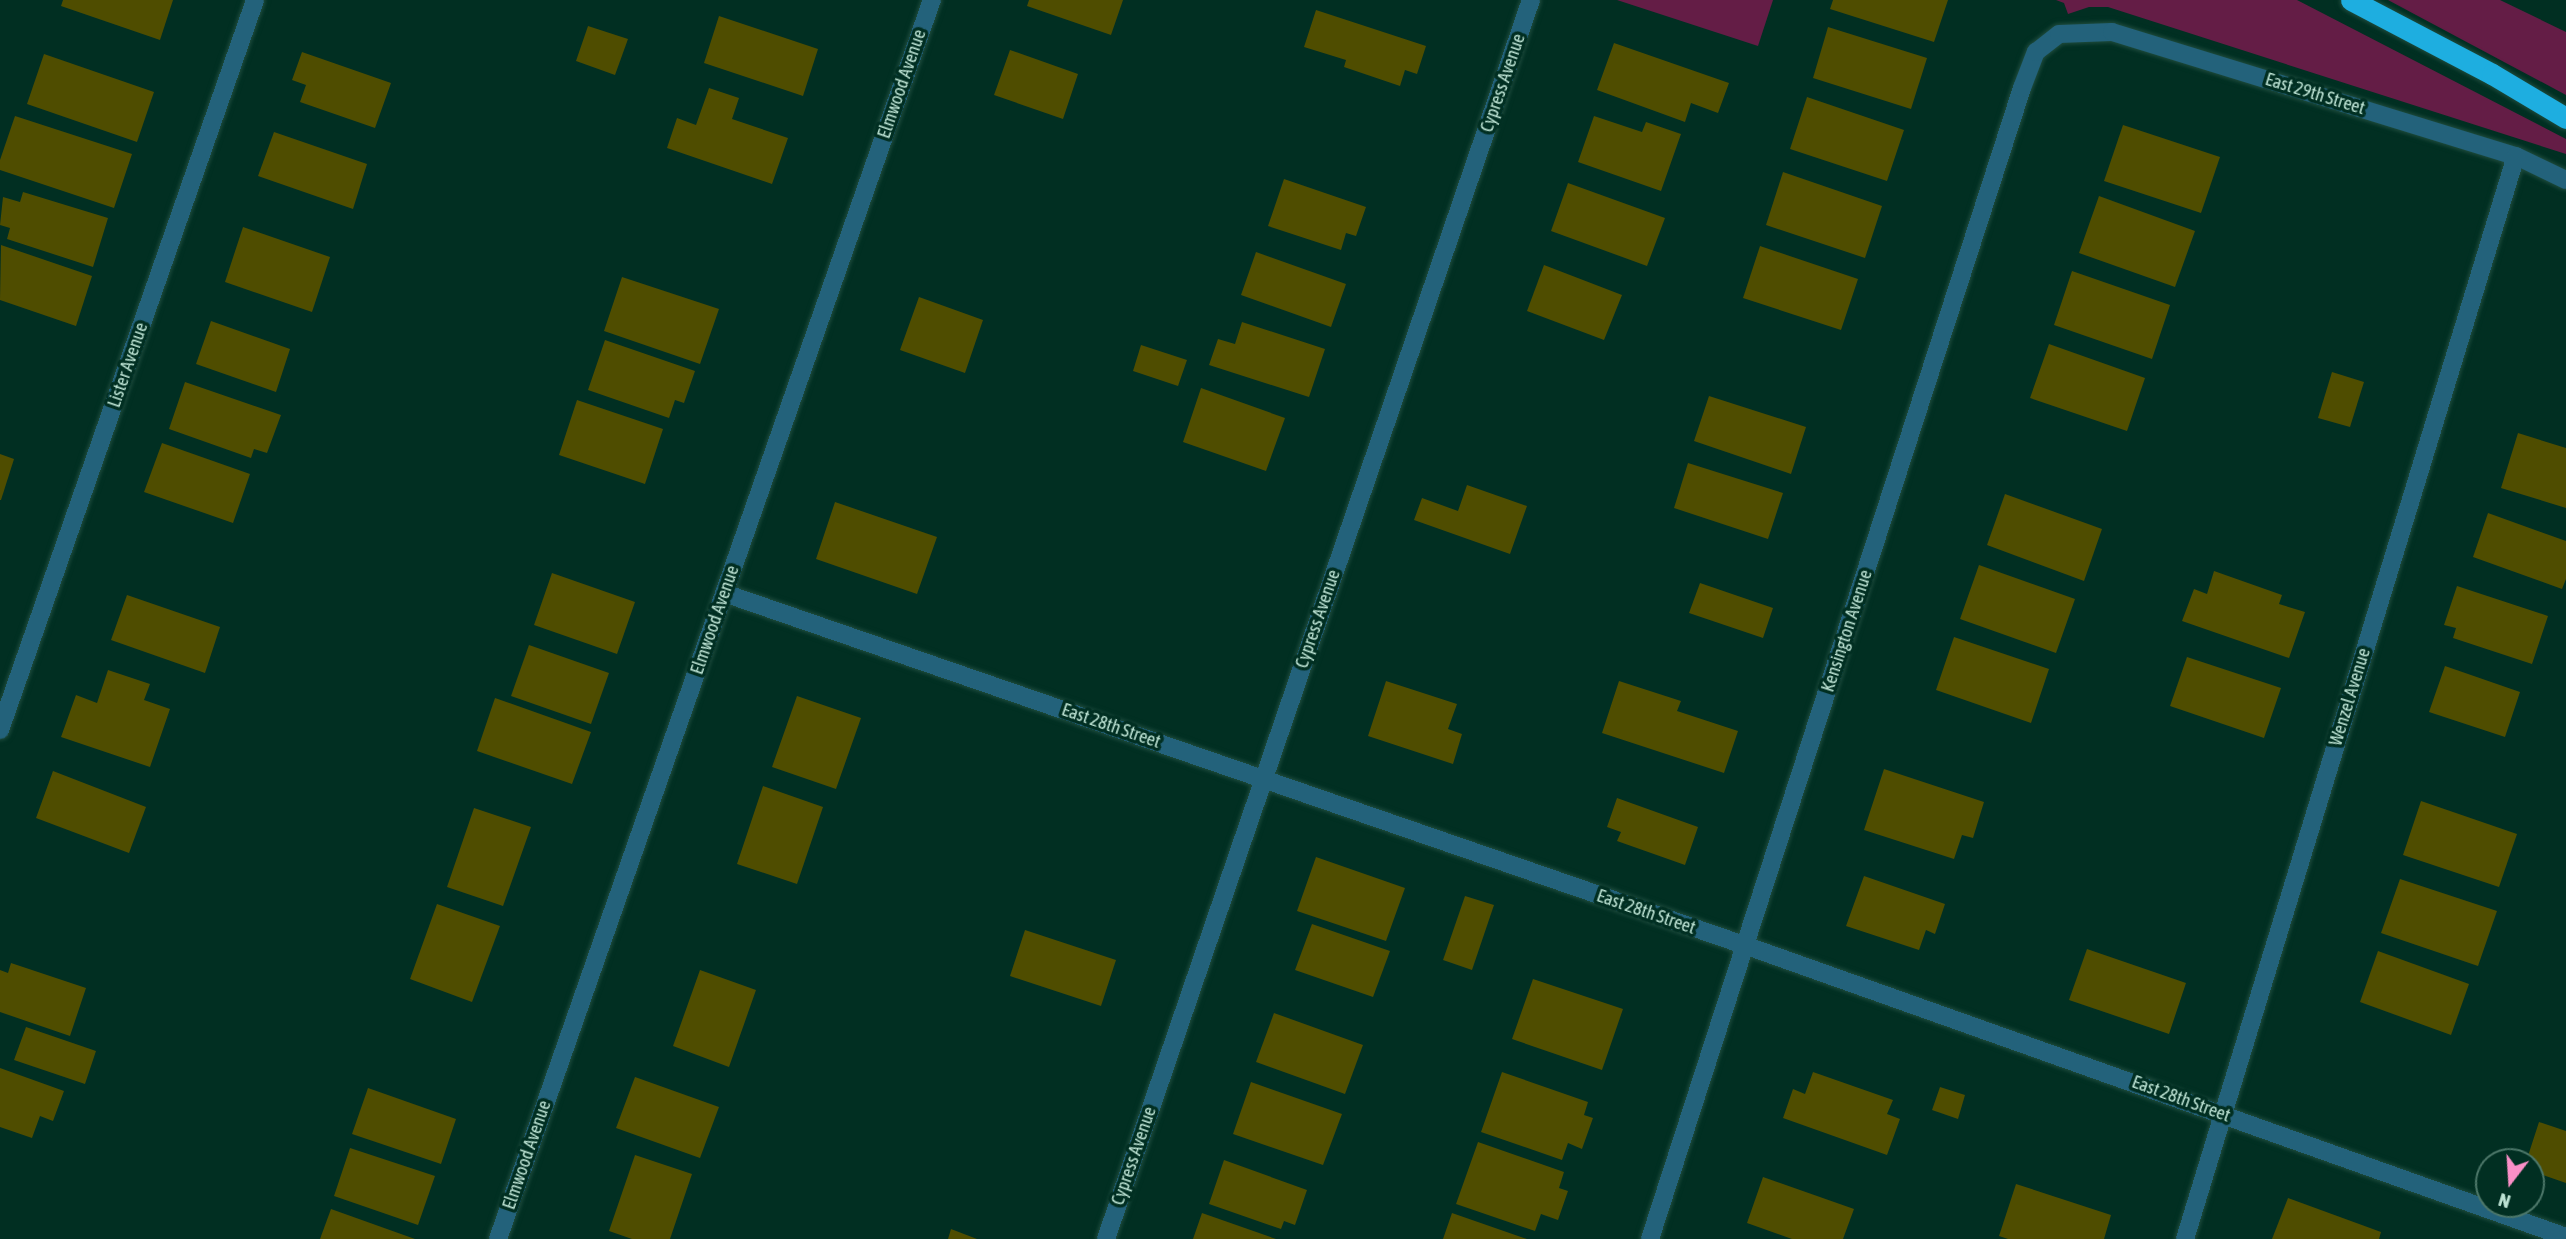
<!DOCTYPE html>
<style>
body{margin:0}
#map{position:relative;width:2566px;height:1239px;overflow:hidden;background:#012f22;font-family:"Asap Condensed",sans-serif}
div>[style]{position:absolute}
.green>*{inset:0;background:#641d46}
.building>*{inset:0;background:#4f4d00}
.roads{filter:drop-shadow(0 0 2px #1f4c3e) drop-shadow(0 0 2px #1f4c3e)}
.street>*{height:18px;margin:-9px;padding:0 9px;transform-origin:9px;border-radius:9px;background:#23627b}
.highway>*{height:21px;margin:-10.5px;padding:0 10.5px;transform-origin:10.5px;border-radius:10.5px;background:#1eaee0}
span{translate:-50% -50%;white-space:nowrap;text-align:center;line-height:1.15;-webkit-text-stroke:7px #012f22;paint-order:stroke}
.street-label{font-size:18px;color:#bde3d4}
.north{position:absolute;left:2475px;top:1148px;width:70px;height:70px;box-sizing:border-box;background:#012f22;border:2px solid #4c7769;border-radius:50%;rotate:197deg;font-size:19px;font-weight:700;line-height:28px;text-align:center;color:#bde3d4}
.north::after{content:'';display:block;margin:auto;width:24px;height:32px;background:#fa8fc7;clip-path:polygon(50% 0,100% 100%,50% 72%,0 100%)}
</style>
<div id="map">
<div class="green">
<i style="clip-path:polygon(1617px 0,1773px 0,1758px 46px)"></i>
<i style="clip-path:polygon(2056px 0,2297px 0,2566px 139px,2566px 154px,2108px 7px,2089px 7px,2068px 14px,2064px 3px)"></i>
<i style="clip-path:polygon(2388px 0,2500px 0,2566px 32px,2566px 95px)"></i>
</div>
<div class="building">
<i style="clip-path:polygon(63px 0,173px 0,160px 40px,61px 6px)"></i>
<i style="clip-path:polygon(1029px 0,1123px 0,1111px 35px,1027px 6px)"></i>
<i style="clip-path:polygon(1833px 0,1948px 0,1934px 42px,1830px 9px)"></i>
<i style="clip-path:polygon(1316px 10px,1426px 46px,1417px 74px,1405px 70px,1400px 86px,1344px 67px,1346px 60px,1304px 47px)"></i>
<i style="clip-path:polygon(719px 16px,818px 49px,803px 96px,704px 63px)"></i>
<i style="clip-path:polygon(588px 26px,628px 39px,615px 75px,576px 61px)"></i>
<i style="clip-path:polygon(1828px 27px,1927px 58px,1911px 109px,1813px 78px)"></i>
<i style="clip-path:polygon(1614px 43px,1729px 83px,1718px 113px,1691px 103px,1685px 122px,1597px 90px)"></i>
<i style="clip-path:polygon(1010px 50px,1078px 74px,1063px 119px,994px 95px)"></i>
<i style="clip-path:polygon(302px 52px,391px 83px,375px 128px,300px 102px,306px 85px,292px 80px)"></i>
<i style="clip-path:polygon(44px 54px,154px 92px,137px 142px,27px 104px)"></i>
<i style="clip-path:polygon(709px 88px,739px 98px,732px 119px,788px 138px,772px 184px,667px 148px,677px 118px,696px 125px)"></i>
<i style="clip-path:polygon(1807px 97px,1904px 130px,1887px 181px,1790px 149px)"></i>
<i style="clip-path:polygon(15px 116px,132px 154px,114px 208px,0 170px,0 160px)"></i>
<i style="clip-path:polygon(1594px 116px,1642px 132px,1646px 122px,1681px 134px,1661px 191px,1578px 162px)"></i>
<i style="clip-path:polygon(2123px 125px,2220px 157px,2201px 213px,2104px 181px)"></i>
<i style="clip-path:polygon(274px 132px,367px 164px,353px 209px,258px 176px)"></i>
<i style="clip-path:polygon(1783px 172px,1882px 206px,1865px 258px,1766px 225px)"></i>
<i style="clip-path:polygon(1284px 179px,1366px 207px,1356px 236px,1346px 233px,1341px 250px,1268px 226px)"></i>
<i style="clip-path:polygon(1568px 183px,1665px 218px,1647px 266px,1551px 231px)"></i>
<i style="clip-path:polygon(23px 192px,108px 218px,93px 267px,7px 239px,10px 228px,0 225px,3px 197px,20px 202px)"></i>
<i style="clip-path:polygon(2099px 196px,2195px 231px,2175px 287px,2079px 253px)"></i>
<i style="clip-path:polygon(243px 227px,330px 257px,312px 312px,225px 282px)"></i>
<i style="clip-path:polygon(1px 245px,92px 276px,76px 326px,0 300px)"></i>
<i style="clip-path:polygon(1760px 246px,1858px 279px,1841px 330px,1743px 298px)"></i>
<i style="clip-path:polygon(1256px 252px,1346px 284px,1331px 327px,1241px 295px)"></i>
<i style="clip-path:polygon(1544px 265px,1622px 295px,1604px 340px,1527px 311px)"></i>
<i style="clip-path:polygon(2072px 271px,2170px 305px,2152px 359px,2054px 325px)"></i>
<i style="clip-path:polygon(622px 277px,719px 309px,700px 364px,604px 331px)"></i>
<i style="clip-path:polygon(919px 297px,983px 320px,965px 373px,900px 350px)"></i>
<i style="clip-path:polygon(211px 321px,290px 349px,276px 392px,196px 364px)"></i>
<i style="clip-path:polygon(1242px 322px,1325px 349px,1309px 397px,1209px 365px,1218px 339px,1235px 344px)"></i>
<i style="clip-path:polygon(605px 340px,695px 371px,684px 403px,675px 400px,669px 418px,588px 390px)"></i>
<i style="clip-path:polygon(2049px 344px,2145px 378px,2127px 431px,2030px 398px)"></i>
<i style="clip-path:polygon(1141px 345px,1187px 360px,1178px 386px,1133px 371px)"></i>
<i style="clip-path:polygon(2332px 372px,2364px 382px,2350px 427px,2318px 418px)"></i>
<i style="clip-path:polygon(185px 382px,281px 415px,267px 453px,254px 449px,251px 458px,169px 429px)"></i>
<i style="clip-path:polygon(1201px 388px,1285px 418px,1266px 471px,1183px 442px)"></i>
<i style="clip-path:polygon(1709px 396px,1806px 427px,1791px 474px,1694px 441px)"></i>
<i style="clip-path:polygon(577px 400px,663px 429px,645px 484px,559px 455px)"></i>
<i style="clip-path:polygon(2518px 433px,2566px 448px,2566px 508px,2501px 488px)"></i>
<i style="clip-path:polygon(162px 443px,250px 474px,233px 523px,144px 492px)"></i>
<i style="clip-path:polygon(0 454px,14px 459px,1px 500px,0 500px)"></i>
<i style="clip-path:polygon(1688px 463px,1783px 493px,1768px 539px,1674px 508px)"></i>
<i style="clip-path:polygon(1467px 485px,1527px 506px,1510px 554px,1414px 520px,1422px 498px,1458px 511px)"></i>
<i style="clip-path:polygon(2005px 494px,2102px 529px,2084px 581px,1987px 545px)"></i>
<i style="clip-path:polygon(835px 502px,937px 537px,917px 594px,816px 559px)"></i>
<i style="clip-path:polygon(2488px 513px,2566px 541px,2566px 579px,2562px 589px,2473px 557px)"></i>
<i style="clip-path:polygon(1979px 565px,2075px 599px,2056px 653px,1960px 619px)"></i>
<i style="clip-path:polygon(2214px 571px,2282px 595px,2279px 604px,2305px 612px,2289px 658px,2182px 621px,2194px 589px,2207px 594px)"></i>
<i style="clip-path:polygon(552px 573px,635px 602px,617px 654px,534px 625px)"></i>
<i style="clip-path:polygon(1700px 583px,1773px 608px,1763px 638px,1689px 613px)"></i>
<i style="clip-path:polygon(2457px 586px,2548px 616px,2532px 664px,2453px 638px,2456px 628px,2444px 625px)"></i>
<i style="clip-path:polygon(127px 595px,220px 627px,205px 673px,111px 640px)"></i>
<i style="clip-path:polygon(1954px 637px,2049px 669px,2031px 723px,1936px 690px)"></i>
<i style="clip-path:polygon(529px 645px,609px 673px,591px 724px,511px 696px)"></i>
<i style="clip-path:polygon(2187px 657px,2281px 688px,2264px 738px,2170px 706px)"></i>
<i style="clip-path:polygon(2445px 666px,2520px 692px,2505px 737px,2429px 712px)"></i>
<i style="clip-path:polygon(108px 670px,150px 684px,144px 700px,170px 709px,150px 767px,61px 737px,76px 695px,97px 703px)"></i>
<i style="clip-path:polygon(1386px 681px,1457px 704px,1448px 729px,1462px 734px,1453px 764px,1368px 736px)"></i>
<i style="clip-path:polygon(1619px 681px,1681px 701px,1677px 711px,1738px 731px,1724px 773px,1602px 733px)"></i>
<i style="clip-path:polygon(797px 696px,861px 718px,836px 789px,772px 767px)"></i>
<i style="clip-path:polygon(495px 698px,591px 732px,572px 784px,477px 751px)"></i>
<i style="clip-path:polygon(1884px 769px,1984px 802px,1973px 838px,1962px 835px,1954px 859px,1864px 830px)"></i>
<i style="clip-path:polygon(53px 771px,146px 807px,129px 853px,36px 818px)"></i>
<i style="clip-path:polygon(763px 786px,823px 807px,797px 884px,737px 864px)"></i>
<i style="clip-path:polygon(1617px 798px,1698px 827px,1685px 865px,1617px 841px,1621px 832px,1607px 827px)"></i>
<i style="clip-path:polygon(2421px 801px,2517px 834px,2499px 887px,2403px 855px)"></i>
<i style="clip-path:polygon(474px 808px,531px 827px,503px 906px,447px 887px)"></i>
<i style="clip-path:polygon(1316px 857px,1405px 888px,1386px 941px,1297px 911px)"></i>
<i style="clip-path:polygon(1864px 876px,1945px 904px,1935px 934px,1926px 930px,1919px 950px,1846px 926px)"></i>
<i style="clip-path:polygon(2400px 879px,2497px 911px,2478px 966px,2381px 933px)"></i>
<i style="clip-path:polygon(1465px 896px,1494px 905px,1472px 970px,1443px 960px)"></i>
<i style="clip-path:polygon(437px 904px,500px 926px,472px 1002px,410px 979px)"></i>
<i style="clip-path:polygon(1312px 924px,1390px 951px,1373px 997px,1295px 970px)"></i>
<i style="clip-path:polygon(1025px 930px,1116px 960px,1101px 1006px,1010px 976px)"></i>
<i style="clip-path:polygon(2087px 949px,2186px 983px,2169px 1034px,2069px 1000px)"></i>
<i style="clip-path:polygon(2378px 951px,2469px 984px,2451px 1035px,2360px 1002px)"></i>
<i style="clip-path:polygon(11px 963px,86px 988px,70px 1036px,0 1012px,0 970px,8px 973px)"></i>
<i style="clip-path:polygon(700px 970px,756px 990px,729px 1067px,673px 1046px)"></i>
<i style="clip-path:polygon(1533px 979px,1623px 1009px,1602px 1070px,1512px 1039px)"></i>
<i style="clip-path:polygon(1274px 1013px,1363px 1045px,1345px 1094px,1256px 1062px)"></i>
<i style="clip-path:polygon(26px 1027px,96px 1051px,85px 1084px,14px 1060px)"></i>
<i style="clip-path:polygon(0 1068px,64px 1091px,53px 1121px,40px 1116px,32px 1138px,0 1127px)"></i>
<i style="clip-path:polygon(1502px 1072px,1588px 1102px,1584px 1115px,1593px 1118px,1582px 1149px,1568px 1143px,1562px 1160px,1481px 1132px)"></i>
<i style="clip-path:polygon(1813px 1072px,1893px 1100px,1887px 1114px,1900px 1119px,1887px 1155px,1783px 1118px,1793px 1089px,1805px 1094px)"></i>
<i style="clip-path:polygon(635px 1077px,719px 1107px,700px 1158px,616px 1128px)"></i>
<i style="clip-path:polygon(1251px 1082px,1342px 1114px,1323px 1165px,1233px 1134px)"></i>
<i style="clip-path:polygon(1940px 1087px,1965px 1095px,1958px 1119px,1932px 1110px)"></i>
<i style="clip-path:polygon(368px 1088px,456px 1119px,441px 1164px,352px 1134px)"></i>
<i style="clip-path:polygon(2539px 1122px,2566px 1131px,2566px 1183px,2531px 1171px,2531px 1162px,2526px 1162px)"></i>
<i style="clip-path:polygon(1478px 1142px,1564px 1172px,1559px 1188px,1568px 1191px,1558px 1220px,1541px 1214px,1535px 1231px,1456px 1204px)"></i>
<i style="clip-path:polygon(350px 1148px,435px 1176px,418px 1225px,334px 1196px)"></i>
<i style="clip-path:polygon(635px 1155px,692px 1174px,670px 1239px,632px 1239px,609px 1231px)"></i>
<i style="clip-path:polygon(1224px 1160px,1307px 1190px,1295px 1225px,1284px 1221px,1281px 1229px,1209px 1204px)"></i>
<i style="clip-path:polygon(1763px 1177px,1854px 1209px,1843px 1239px,1792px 1239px,1747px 1223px)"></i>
<i style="clip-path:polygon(2016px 1184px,2111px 1215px,2104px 1239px,2008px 1239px,1999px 1236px)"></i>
<i style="clip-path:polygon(2288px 1198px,2381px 1232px,2379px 1239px,2272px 1239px)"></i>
<i style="clip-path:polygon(331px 1209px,415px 1239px,320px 1239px)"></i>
<i style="clip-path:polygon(1202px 1213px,1276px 1239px,1193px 1239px)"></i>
<i style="clip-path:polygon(1452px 1213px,1527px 1239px,1443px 1239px)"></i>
<i style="clip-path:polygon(951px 1229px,977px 1239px,948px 1239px)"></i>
</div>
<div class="roads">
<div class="street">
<i style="left:724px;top:593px;width:1082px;rotate:19.04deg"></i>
<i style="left:1747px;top:946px;width:869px;rotate:19.56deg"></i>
<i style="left:0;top:730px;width:773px;rotate:-70.74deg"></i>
<i style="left:498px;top:1239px;width:1313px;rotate:-70.7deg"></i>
<i style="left:1106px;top:1239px;width:1310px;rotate:-71.07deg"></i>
<i style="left:1650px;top:1239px;width:1210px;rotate:-72.09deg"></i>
<i style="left:2022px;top:88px;width:39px;rotate:-69deg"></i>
<i style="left:2036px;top:52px;width:29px;rotate:-38deg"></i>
<i style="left:2059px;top:34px;width:53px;rotate:-2.2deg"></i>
<i style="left:2112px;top:32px;width:423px;rotate:17.1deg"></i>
<i style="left:2516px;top:156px;width:55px;rotate:25.6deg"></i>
<i style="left:2185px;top:1239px;width:1132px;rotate:-73.01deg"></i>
</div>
<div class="highway">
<i style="left:2351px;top:0;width:159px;rotate:27.7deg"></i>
<i style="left:2492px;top:74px;width:86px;rotate:30.7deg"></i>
</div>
</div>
<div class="street-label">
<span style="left:1503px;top:83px;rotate:-71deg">Cypress Avenue</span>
<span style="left:902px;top:84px;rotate:-71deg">Elmwood Avenue</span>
<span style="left:2315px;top:94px;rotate:17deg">East 29th Street</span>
<span style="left:128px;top:365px;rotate:-71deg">Lister Avenue</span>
<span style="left:1318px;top:619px;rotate:-71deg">Cypress Avenue</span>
<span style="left:715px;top:620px;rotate:-71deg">Elmwood Avenue</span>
<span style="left:1847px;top:631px;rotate:-72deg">Kensington Avenue</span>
<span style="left:2350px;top:697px;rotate:-73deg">Wenzel Avenue</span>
<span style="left:1111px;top:726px;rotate:19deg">East 28th Street</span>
<span style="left:1646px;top:912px;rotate:19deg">East 28th Street</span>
<span style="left:2181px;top:1099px;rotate:20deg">East 28th Street</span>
<span style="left:527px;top:1155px;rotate:-71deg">Elmwood Avenue</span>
<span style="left:1134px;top:1156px;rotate:-71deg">Cypress Avenue</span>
</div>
<div class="north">N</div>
</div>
